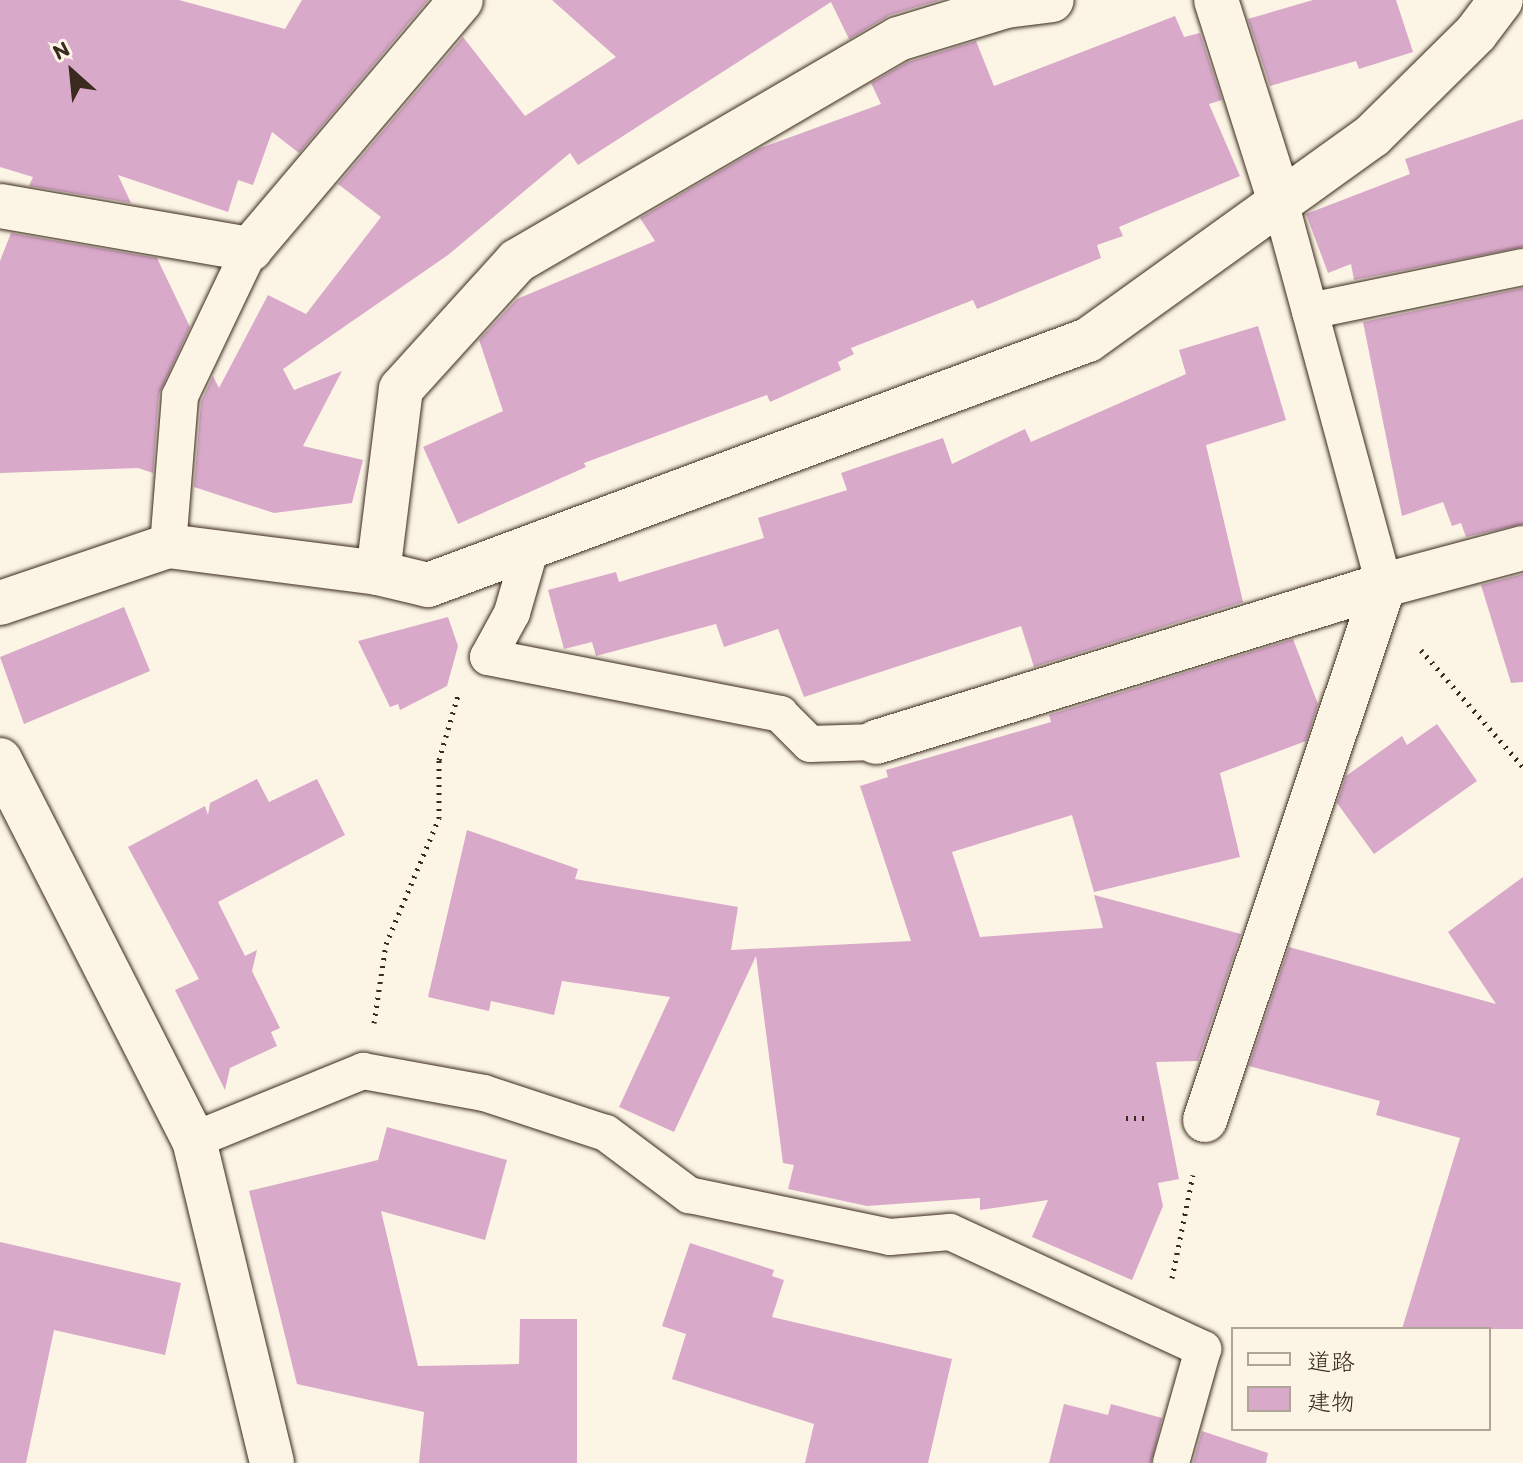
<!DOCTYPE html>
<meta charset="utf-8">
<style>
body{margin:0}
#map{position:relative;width:1523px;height:1463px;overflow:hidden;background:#fcf5e5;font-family:Itim,"Klee One",sans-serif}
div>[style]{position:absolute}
.building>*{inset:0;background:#d9a9ca}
.path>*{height:5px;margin-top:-2.5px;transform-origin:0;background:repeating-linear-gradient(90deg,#3b2a1e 0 2px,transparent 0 8px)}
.roads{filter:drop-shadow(0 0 2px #3b2a1e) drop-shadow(0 0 2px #3b2a1e)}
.lane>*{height:36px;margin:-18px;padding:0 18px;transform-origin:18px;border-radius:18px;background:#fcf5e5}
.street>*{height:44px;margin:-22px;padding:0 22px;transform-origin:22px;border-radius:22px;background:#fcf5e5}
span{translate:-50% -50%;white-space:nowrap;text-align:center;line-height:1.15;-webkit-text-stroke:6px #fcf5e5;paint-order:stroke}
.legend{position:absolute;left:1231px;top:1327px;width:260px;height:104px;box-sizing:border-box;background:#fcf5e5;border:2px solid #afa495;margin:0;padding:10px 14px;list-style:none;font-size:24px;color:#3b2a1e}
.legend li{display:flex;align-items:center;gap:16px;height:40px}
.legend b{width:40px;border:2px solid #afa495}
.north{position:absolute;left:32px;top:32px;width:80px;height:80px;-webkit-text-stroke:6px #fcf5e5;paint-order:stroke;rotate:333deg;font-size:22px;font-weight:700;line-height:32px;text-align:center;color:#3b2a1e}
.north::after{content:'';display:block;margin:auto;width:28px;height:36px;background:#3b2a1e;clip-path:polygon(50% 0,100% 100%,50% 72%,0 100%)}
</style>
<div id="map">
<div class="building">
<i style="clip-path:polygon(0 0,179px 0,285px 29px,302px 0,428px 0,299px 153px,272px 132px,253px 185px,238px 180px,228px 212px,118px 175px,131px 203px,29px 186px,33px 177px,0 167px)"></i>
<i style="clip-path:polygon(552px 0,940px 0,890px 15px,849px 39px,831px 2px,578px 165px,570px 153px,448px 255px,283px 369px,294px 390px,342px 371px,303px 446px,363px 460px,352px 503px,274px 513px,194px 487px,201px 402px,213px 376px,219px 388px,268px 295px,306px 314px,381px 217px,338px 184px,463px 37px,525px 116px,616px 57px)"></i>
<i style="clip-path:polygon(1313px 0,1396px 0,1413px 52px,1359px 69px,1356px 61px,1270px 86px,1248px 19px)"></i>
<i style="clip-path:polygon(1175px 16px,1184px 37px,1200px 33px,1222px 100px,1209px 104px,1240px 176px,1119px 227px,1123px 236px,1097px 245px,1101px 258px,977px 309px,973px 300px,851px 348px,854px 354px,838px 362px,841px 370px,770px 402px,767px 395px,584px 463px,586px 467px,458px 524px,423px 447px,503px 411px,479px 340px,517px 299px,655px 241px,640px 218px,758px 149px,881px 104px,871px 83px,908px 62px,976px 41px,994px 86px)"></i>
<i style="clip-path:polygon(1523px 119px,1523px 247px,1354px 280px,1351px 264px,1328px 273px,1306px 214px,1410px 174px,1405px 159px)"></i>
<i style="clip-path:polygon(11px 233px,157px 258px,190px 327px,159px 394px,153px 473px,138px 468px,0 473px,0 261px)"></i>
<i style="clip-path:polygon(1523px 288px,1523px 524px,1466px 537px,1461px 523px,1452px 526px,1443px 502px,1402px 516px,1363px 322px)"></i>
<i style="clip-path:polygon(1258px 326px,1286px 420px,1206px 445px,1243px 602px,1034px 667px,1021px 626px,804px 697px,778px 629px,724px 647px,716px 624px,596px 656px,592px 642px,564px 649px,548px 590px,616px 572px,619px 582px,764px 538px,758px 518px,847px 490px,841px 473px,943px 438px,952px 464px,1025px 429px,1031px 442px,1186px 374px,1179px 350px)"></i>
<i style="clip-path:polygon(1523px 574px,1523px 682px,1511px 683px,1481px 585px)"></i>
<i style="clip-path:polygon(124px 607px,150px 671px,24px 724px,0 657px)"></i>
<i style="clip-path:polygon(448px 617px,458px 646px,447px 686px,400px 710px,398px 704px,390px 707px,358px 641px)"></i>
<i style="clip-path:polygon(1293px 639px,1318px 704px,1306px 741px,1220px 773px,1240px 857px,1094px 892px,1072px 815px,952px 852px,980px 937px,1103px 928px,1094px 895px,1241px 934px,1198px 1061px,1156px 1062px,1179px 1179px,1158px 1183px,1163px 1206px,1132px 1280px,1032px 1237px,1048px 1200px,980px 1210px,980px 1198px,867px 1206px,788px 1189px,794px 1165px,783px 1163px,756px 956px,674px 1132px,619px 1107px,670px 997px,562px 981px,554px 1015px,491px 1001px,489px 1011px,428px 997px,467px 830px,578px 869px,575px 879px,738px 907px,731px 950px,911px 941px,860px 786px,888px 777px,886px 770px,1051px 722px,1049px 715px)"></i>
<i style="clip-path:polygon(1437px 724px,1477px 781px,1374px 854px,1337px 803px,1346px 776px,1402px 736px,1407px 745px)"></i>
<i style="clip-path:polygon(257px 779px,269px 802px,317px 779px,345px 835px,218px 902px,245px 956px,257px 950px,252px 971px,280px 1028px,271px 1032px,277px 1046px,230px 1068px,225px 1090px,175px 990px,199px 979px,128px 847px,205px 806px,208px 815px,210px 803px)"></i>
<i style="clip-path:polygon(1523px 877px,1523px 1329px,1402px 1329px,1460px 1138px,1376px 1115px,1380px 1101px,1249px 1066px,1289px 947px,1496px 1004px,1448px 932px)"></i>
<i style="clip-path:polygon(387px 1127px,507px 1160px,485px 1240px,381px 1211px,418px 1366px,519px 1364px,520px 1319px,577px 1319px,577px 1463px,419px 1463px,424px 1412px,297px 1384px,249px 1191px,378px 1160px)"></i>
<i style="clip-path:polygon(0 1242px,181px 1283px,165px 1355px,54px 1330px,26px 1463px,0 1463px)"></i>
<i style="clip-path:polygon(690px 1243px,774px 1270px,772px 1276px,784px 1280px,772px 1317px,952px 1359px,928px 1463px,805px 1463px,814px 1424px,672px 1379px,686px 1334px,662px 1326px)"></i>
<i style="clip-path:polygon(1064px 1404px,1108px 1415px,1111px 1404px,1162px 1418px,1151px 1463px,1049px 1463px)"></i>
<i style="clip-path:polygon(1202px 1431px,1268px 1453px,1266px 1463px,1193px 1463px)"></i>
</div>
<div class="path">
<i style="left:1421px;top:650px;width:155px;rotate:48.9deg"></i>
<i style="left:374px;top:1023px;width:80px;rotate:-81.4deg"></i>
<i style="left:386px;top:944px;width:137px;rotate:-67.2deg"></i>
<i style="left:439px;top:818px;width:58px;rotate:-90deg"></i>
<i style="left:439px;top:760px;width:68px;rotate:-73.7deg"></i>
<i style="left:1126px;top:1118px;width:24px"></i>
<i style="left:1172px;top:1278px;width:105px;rotate:-78.5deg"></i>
</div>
<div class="roads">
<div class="lane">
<i style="left:1281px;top:205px;width:394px;rotate:74.8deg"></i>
<i style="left:1310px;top:311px;width:217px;rotate:-11.7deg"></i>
<i style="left:168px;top:546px;width:150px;rotate:-85.4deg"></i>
<i style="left:180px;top:396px;width:163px;rotate:-64.5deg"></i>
<i style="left:531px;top:547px;width:69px;rotate:106.1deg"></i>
<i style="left:512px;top:613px;width:50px;rotate:118.6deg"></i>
<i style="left:488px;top:657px;width:298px;rotate:11deg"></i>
<i style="left:780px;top:714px;width:42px;rotate:45deg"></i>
<i style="left:810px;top:744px;width:66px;rotate:-1.7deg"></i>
<i style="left:194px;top:1140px;width:183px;rotate:-22.2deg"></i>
<i style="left:363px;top:1071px;width:123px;rotate:10.3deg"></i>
<i style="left:484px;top:1093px;width:128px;rotate:18.2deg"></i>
<i style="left:606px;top:1133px;width:104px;rotate:36.8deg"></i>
<i style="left:689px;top:1195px;width:205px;rotate:11.8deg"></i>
<i style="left:890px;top:1237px;width:60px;rotate:-4.8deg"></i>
<i style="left:950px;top:1232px;width:279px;rotate:24.8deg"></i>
<i style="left:1203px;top:1349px;width:118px;rotate:105.7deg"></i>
</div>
<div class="street">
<i style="left:1216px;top:0;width:215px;rotate:72.4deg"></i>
<i style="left:0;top:206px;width:254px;rotate:9.8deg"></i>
<i style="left:250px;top:249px;width:326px;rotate:-49.7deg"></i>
<i style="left:378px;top:573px;width:185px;rotate:-82.9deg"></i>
<i style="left:401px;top:389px;width:173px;rotate:-47.8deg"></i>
<i style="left:517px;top:261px;width:441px;rotate:-30.2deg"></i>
<i style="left:898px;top:39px;width:113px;rotate:-17deg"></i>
<i style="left:1006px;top:6px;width:46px;rotate:-7.4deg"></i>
<i style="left:0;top:603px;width:177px;rotate:-18.7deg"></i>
<i style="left:168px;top:546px;width:212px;rotate:7.3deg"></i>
<i style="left:378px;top:573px;width:51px;rotate:13.5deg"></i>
<i style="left:428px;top:585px;width:704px;rotate:-20.37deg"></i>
<i style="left:1088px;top:340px;width:350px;rotate:-35.7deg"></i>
<i style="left:1372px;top:136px;width:146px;rotate:-44.7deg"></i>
<i style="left:1476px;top:33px;width:41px;rotate:-52.9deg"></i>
<i style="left:876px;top:742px;width:532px;rotate:-17.17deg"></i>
<i style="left:1384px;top:585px;width:144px;rotate:-14.9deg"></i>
<i style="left:0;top:760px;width:427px;rotate:63deg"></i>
<i style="left:194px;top:1140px;width:332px;rotate:76.4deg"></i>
<i style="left:1205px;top:1120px;width:564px;rotate:-71.5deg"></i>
</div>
</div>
<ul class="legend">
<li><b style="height:10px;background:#fcf5e5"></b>道路</li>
<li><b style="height:22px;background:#d9a9ca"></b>建物</li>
</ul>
<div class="north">N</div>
</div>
